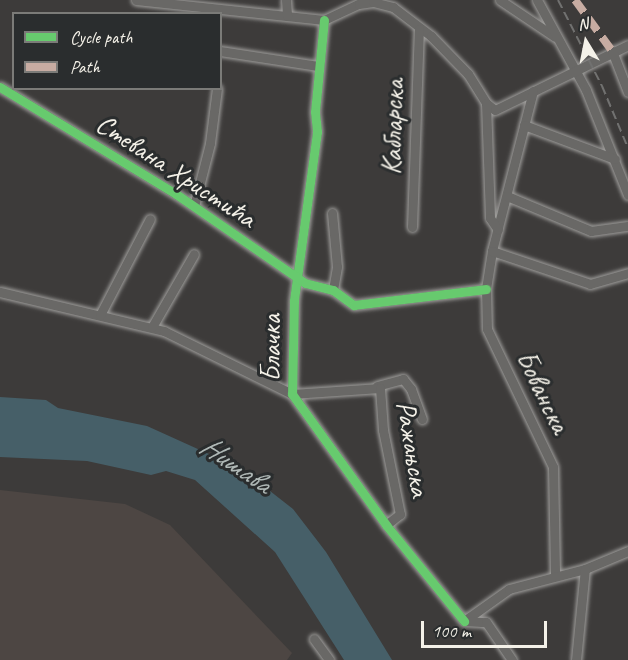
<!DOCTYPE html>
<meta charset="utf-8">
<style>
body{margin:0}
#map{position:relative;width:628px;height:660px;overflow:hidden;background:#3d3b3a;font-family:Caveat,sans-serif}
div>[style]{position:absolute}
.built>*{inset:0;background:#4d4643}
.water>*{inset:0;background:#465f68}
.roads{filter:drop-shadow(0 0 2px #9f9e9c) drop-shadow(0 0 2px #9f9e9c)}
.minor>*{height:9px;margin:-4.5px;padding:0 4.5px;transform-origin:4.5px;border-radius:4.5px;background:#696866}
.rail>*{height:2px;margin-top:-1px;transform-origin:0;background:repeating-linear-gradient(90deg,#717170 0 9px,transparent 0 13.5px)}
.quiet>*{height:8px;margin-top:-4px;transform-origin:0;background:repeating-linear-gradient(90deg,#c7aca2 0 15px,transparent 0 23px)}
.cycleway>*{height:9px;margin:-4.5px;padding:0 4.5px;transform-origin:4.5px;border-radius:4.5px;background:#67ca6e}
span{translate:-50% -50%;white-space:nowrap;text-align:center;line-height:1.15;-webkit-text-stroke:6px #2a2d2e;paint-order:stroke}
.street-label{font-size:28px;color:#f4f1e8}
.water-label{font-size:30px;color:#afb8b6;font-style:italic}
.legend{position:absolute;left:12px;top:12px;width:210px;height:78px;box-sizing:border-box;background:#2a2d2e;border:2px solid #7b7b78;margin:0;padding:8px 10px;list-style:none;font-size:18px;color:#f4f1e8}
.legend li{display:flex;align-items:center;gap:12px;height:30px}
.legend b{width:30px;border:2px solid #7b7b78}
.north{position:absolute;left:556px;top:12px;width:60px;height:60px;-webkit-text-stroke:4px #2a2d2e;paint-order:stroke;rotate:350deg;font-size:16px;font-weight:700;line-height:24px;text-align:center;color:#f4f1e8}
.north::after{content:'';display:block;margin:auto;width:21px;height:27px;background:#f4f1e8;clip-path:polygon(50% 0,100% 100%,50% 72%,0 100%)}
.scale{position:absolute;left:421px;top:621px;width:126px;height:27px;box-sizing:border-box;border:3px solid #f4f1e8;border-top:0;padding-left:8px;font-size:18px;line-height:21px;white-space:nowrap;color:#f4f1e8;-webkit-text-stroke:4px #2a2d2e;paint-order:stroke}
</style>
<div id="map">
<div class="built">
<i style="clip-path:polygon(0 490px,125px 504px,170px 525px,292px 653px,287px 660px,0 660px)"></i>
</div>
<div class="water">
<i style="clip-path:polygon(0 397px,46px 400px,58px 408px,147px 426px,242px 469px,293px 509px,326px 552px,392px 660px,344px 660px,275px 552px,195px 480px,166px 471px,151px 475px,87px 461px,0 457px)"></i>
</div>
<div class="roads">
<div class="minor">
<i style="left:136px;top:0;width:189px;rotate:6.1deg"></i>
<i style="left:286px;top:0;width:16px;rotate:86deg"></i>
<i style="left:500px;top:0;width:66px;rotate:33.9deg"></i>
<i style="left:537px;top:0;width:102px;rotate:61.4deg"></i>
<i style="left:586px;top:90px;width:113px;rotate:68.2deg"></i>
<i style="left:324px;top:20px;width:92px;rotate:95.6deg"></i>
<i style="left:315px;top:112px;width:20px;rotate:84deg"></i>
<i style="left:317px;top:132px;width:171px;rotate:97.8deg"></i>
<i style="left:294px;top:301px;width:93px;rotate:91.2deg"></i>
<i style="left:292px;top:394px;width:161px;rotate:54.3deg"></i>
<i style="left:386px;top:525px;width:124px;rotate:50.9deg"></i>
<i style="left:324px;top:20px;width:38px;rotate:-25deg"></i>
<i style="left:359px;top:4px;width:14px;rotate:-8deg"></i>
<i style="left:373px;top:2px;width:21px;rotate:14deg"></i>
<i style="left:393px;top:7px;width:48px;rotate:37.3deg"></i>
<i style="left:431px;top:36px;width:53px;rotate:45.8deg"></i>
<i style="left:468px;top:74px;width:34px;rotate:58deg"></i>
<i style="left:486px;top:103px;width:11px;rotate:38deg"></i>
<i style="left:495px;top:110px;width:148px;rotate:-26deg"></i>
<i style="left:220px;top:51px;width:99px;rotate:8.7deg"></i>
<i style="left:612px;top:51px;width:44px;rotate:68.7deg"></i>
<i style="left:0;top:87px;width:206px;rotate:31.3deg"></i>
<i style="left:176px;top:194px;width:157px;rotate:34.6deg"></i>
<i style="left:305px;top:283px;width:29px;rotate:14deg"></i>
<i style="left:333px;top:290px;width:26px;rotate:36deg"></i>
<i style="left:354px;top:305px;width:133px;rotate:-6.9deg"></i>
<i style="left:533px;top:91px;width:165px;rotate:104.4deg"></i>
<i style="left:492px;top:251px;width:38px;rotate:99deg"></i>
<i style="left:486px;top:289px;width:40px;rotate:88.6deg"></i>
<i style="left:487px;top:329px;width:153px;rotate:64.4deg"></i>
<i style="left:553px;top:467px;width:109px;rotate:88.9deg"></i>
<i style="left:486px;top:103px;width:115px;rotate:88deg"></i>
<i style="left:490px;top:218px;width:14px;rotate:56deg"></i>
<i style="left:524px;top:125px;width:97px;rotate:20.5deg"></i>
<i style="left:507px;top:196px;width:91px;rotate:22.6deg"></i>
<i style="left:591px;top:231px;width:37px;rotate:-8deg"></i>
<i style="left:194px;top:206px;width:65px;rotate:-75.7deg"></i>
<i style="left:210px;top:143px;width:55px;rotate:-82.7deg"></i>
<i style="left:332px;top:213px;width:54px;rotate:84.7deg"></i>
<i style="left:337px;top:267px;width:23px;rotate:100deg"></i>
<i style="left:412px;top:227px;width:198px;rotate:-88deg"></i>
<i style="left:492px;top:251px;width:103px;rotate:18.6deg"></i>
<i style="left:590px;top:284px;width:40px;rotate:-16deg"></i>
<i style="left:0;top:292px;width:169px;rotate:13.4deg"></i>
<i style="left:164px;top:331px;width:143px;rotate:26.2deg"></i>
<i style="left:100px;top:315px;width:108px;rotate:-62.5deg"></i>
<i style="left:152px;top:327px;width:84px;rotate:-60.1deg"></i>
<i style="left:377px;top:386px;width:27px;rotate:-15deg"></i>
<i style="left:403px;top:379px;width:13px;rotate:51deg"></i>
<i style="left:411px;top:389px;width:32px;rotate:70deg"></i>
<i style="left:292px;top:394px;width:88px;rotate:-3.9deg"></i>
<i style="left:380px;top:388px;width:42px;rotate:85.9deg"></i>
<i style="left:383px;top:430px;width:86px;rotate:78.6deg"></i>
<i style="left:400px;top:514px;width:18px;rotate:142deg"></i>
<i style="left:464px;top:621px;width:55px;rotate:-35.4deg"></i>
<i style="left:509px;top:589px;width:79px;rotate:-14.7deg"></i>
<i style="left:585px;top:569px;width:47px;rotate:-22.7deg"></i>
<i style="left:464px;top:621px;width:22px;rotate:3deg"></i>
<i style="left:486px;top:622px;width:46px;rotate:55.6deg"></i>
<i style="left:314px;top:639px;width:26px;rotate:54deg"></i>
<i style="left:576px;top:660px;width:91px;rotate:-84.4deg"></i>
</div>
</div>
<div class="rail">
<i style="left:558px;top:0;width:97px;rotate:62.9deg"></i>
<i style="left:602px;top:86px;width:67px;rotate:67.2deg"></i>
</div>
<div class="quiet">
<i style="left:575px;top:0;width:63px;rotate:54deg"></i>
</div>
<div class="cycleway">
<i style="left:324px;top:20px;width:92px;rotate:95.6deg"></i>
<i style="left:315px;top:112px;width:20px;rotate:84deg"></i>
<i style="left:317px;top:132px;width:171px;rotate:97.8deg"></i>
<i style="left:294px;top:301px;width:93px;rotate:91.2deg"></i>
<i style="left:292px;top:394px;width:161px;rotate:54.3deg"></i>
<i style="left:386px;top:525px;width:124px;rotate:50.9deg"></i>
<i style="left:0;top:87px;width:206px;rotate:31.3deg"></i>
<i style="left:176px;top:194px;width:157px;rotate:34.6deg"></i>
<i style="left:305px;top:283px;width:29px;rotate:14deg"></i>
<i style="left:333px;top:290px;width:26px;rotate:36deg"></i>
<i style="left:354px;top:305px;width:133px;rotate:-6.9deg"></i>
</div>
<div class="street-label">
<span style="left:393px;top:127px;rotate:-88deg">Кабларска</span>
<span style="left:176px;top:171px;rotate:33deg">Стевана Христића</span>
<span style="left:271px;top:348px;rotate:-90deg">Блачка</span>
<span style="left:543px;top:392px;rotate:64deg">Бованска</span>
<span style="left:413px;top:449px;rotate:81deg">Ражањска</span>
</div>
<div class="water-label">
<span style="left:236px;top:464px;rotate:34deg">Нишава</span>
</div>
<ul class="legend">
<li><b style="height:8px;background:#67ca6e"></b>Cycle path</li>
<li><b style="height:8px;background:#c7aca2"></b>Path</li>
</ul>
<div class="north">N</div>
<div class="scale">100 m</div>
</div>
